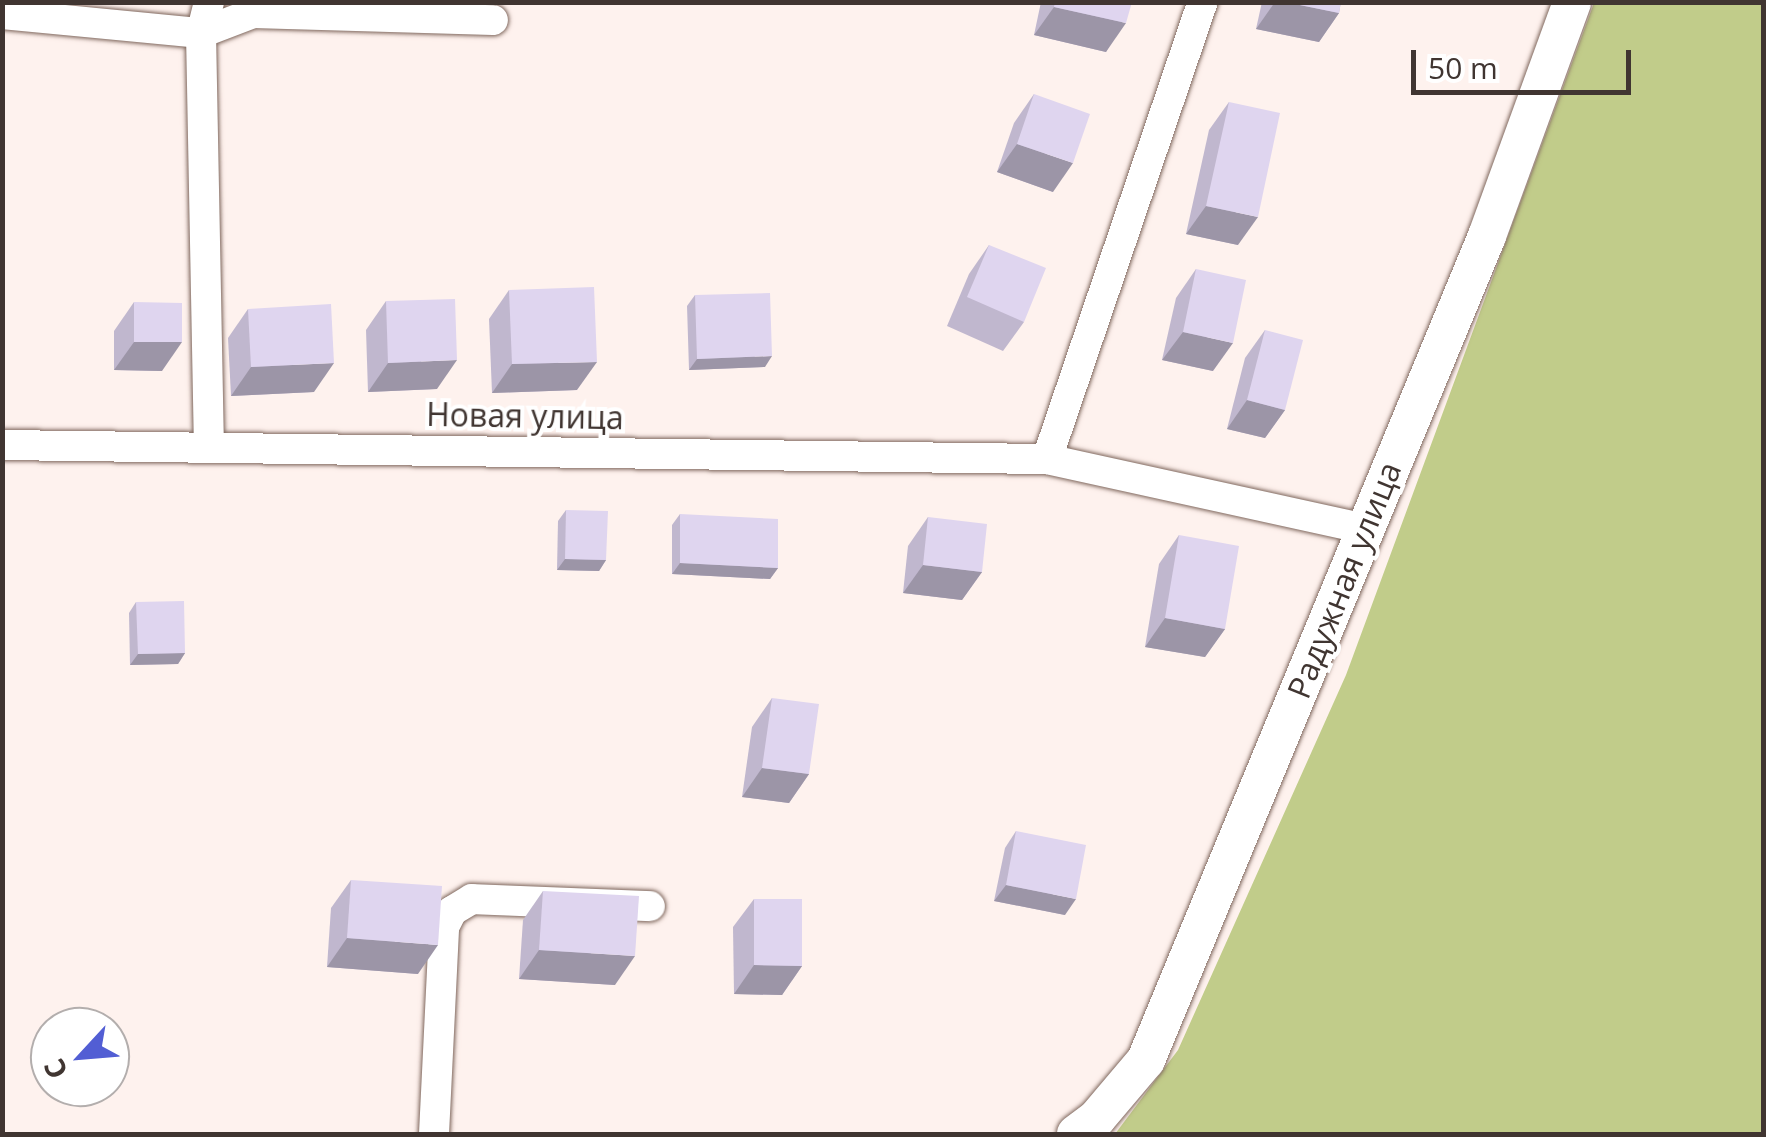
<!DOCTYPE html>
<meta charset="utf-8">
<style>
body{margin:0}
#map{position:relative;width:1766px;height:1137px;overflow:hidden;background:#fef2ee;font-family:"Open Sans",sans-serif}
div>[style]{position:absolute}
.green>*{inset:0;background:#c1cc8a}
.roads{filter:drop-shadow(0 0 2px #80685e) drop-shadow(0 0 2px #80685e)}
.minor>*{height:30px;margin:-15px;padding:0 15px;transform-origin:15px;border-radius:15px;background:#fff}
.major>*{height:38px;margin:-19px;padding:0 19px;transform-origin:19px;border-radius:19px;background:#fff}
.wall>*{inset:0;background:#c0b7ce}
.shaded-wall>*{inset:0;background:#9c95a7}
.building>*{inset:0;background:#dfd5ef}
span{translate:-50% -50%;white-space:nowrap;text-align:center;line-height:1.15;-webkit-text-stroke:8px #fff;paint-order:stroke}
.street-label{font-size:32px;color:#403531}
.frame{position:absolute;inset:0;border:5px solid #403531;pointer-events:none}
.north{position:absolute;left:30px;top:1007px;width:100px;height:100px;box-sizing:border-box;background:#fff;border:2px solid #b3aead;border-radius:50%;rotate:244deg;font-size:28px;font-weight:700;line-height:40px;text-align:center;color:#403531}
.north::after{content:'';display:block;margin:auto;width:35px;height:45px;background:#525ed4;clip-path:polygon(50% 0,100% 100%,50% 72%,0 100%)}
.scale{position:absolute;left:1411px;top:50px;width:220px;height:45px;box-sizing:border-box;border:5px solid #403531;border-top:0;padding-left:12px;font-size:30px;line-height:35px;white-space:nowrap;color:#403531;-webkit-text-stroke:8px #fff;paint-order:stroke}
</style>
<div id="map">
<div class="green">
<i style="clip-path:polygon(1594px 3px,1763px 3px,1763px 1134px,1115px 1134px,1178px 1050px,1346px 675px)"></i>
</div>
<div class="roads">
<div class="minor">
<i style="left:209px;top:2px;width:32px;rotate:104deg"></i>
<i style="left:201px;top:33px;width:414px;rotate:88.9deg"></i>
<i style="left:2px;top:14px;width:200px;rotate:5.5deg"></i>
<i style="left:201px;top:33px;width:56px;rotate:-21deg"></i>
<i style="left:253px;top:13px;width:240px;rotate:1.7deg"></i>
<i style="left:2px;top:445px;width:1045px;rotate:0.77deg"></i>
<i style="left:1047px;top:459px;width:326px;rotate:12.4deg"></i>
<i style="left:1047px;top:459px;width:483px;rotate:-71.2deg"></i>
<i style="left:434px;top:1134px;width:207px;rotate:-87.2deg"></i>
<i style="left:444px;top:927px;width:18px;rotate:-63deg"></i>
<i style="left:452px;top:911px;width:23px;rotate:-31deg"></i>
<i style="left:472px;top:899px;width:178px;rotate:2.3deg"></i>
</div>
<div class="major">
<i style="left:1076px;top:1134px;width:26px;rotate:-37deg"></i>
<i style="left:1097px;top:1118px;width:76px;rotate:-49.8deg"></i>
<i style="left:1146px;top:1060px;width:892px;rotate:-67.52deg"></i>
<i style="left:1487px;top:236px;width:249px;rotate:-70deg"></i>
</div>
</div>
<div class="wall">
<i style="clip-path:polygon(1041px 2px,1132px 2px,1106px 52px,1034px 35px)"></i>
<i style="clip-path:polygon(1262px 2px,1341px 2px,1339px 13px,1319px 42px,1256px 29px)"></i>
<i style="clip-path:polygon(1034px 94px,1053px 192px,997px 172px,1014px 123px)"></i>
<i style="clip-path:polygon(1229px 102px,1238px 245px,1186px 234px,1209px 130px)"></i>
<i style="clip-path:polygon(989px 245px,1024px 322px,1003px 351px,947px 326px,969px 274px)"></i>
<i style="clip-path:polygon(1196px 269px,1213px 371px,1162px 360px,1176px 298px)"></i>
<i style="clip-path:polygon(509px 290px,577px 390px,492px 393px,489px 319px)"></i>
<i style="clip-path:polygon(695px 295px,765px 367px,689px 370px,687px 306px)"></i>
<i style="clip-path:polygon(386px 301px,437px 389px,368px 392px,366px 330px)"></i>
<i style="clip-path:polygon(134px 302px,162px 371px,114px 370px,114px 331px)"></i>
<i style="clip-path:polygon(248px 309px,314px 392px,231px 396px,228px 338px)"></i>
<i style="clip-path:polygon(1265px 330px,1285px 410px,1265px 438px,1227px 429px,1245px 358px)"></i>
<i style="clip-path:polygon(566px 510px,606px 560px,599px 571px,557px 570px,558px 521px)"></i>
<i style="clip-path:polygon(680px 514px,778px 568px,770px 579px,672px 574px,672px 525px)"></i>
<i style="clip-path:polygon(928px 517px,982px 572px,962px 600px,903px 593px,908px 546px)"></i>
<i style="clip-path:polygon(1179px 535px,1225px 629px,1205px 657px,1145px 647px,1159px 564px)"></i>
<i style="clip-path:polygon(136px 602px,185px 653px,178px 664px,130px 665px,129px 613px)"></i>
<i style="clip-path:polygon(772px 698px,809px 774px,789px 803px,742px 797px,752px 727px)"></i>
<i style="clip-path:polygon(1016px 831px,1065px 915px,994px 901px,1005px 848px)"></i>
<i style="clip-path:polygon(351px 880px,418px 974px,327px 967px,331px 908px)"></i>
<i style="clip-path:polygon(543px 891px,615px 985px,519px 979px,523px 920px)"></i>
<i style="clip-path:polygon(754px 899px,802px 966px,782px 995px,734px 994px,733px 927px)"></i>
</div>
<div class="shaded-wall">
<i style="clip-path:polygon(1275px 2px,1285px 2px,1339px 13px,1319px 42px,1256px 29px)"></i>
<i style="clip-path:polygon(1054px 7px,1126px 23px,1106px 52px,1034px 35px)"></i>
<i style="clip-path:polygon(1017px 144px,1073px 163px,1053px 192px,997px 172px)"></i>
<i style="clip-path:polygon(1206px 206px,1258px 217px,1238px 245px,1186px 234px)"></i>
<i style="clip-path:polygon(1183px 332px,1233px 343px,1213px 371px,1162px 360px)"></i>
<i style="clip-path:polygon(134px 342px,182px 342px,162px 371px,114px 370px)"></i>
<i style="clip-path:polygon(772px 356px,765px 367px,689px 370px,697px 359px)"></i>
<i style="clip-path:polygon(457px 360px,437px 389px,368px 392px,388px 363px)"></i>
<i style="clip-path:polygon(597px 362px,577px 390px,492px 393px,512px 364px)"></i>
<i style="clip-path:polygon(334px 363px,314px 392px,231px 396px,251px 367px)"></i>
<i style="clip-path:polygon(1247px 400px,1285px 410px,1265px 438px,1227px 429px)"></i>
<i style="clip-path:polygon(565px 559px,606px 560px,599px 571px,557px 570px)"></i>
<i style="clip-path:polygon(680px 563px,778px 568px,770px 579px,672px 574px)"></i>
<i style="clip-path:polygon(923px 565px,982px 572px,962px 600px,903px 593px)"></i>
<i style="clip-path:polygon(1165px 618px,1225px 629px,1205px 657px,1145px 647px)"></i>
<i style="clip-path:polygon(185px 653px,178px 664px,130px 665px,138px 654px)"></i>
<i style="clip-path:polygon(762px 768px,809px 774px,789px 803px,742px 797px)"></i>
<i style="clip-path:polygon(1006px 885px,1076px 899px,1065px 915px,994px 901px)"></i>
<i style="clip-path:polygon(347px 938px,438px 945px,418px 974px,327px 967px)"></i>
<i style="clip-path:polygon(539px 950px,635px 956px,615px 985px,519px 979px)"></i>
<i style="clip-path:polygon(754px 965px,802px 966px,782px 995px,734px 994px)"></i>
</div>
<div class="building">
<i style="clip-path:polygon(1055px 2px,1132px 2px,1126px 23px,1054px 7px)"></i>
<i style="clip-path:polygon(1285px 2px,1341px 2px,1339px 13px)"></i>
<i style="clip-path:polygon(1034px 94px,1090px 114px,1073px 163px,1017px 144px)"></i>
<i style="clip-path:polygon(1229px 102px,1280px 113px,1258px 217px,1206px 206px)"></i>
<i style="clip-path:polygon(989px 245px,1046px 268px,1024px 322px,967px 297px)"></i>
<i style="clip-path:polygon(1196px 269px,1246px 280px,1233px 343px,1183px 332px)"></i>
<i style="clip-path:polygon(594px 287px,597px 362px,512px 364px,509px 290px)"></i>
<i style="clip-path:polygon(770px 293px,772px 356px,697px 359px,695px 295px)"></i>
<i style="clip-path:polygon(455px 299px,457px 360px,388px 363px,386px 301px)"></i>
<i style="clip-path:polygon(134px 302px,182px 303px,182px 342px,134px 342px)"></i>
<i style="clip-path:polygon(331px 304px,334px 363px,251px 367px,248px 309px)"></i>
<i style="clip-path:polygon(1265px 330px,1303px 340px,1285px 410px,1247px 400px)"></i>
<i style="clip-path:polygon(566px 510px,608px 511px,606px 560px,565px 559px)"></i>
<i style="clip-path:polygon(680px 514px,778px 519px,778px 568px,680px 563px)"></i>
<i style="clip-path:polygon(928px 517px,987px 524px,982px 572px,923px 565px)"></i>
<i style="clip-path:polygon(1179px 535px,1239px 546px,1225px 629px,1165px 618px)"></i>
<i style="clip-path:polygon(184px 601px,185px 653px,138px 654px,136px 602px)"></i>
<i style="clip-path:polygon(772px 698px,819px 704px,809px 774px,762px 768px)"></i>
<i style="clip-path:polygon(1016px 831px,1086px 845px,1076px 899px,1006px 885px)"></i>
<i style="clip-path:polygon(351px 880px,442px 886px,438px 945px,347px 938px)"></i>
<i style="clip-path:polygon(543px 891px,639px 896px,635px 956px,539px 950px)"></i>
<i style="clip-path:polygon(754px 899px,802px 899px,802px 966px,754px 965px)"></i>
</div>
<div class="street-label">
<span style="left:525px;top:416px;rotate:1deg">Новая улица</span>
<span style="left:1344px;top:580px;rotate:-68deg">Радужная улица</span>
</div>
<div class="frame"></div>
<div class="north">С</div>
<div class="scale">50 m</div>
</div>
